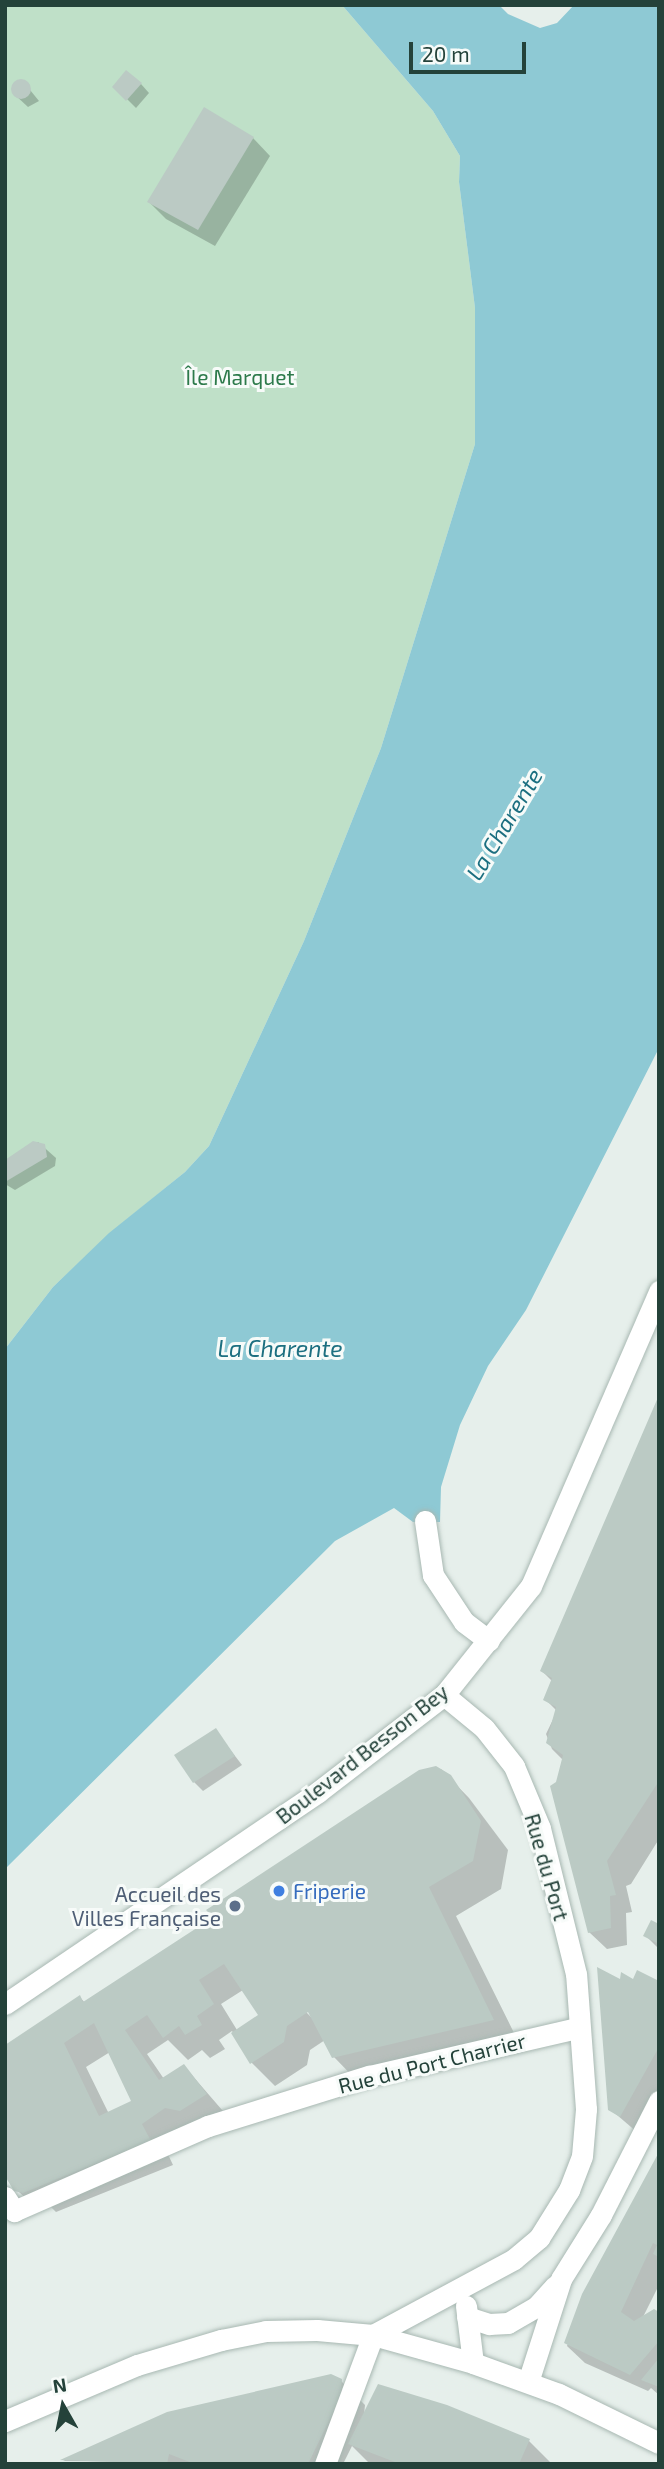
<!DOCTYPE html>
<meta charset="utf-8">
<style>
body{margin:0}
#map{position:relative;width:664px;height:2469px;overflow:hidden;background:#e6efeb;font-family:"Exo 2",sans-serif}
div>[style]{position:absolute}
.green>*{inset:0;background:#bfe0c8}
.water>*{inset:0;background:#8ec9d4}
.shadow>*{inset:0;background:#0003}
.building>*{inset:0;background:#bbcac4}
.round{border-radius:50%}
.roads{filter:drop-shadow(0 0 2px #a8b8b2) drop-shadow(0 0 2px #a8b8b2)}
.lane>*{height:21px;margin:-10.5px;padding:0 10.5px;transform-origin:10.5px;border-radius:10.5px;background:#fff}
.street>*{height:21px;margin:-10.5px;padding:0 10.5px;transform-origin:10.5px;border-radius:10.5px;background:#fff}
.secondary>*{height:21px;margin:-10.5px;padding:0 10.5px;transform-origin:10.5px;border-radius:10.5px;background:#fff}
.dots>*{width:19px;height:19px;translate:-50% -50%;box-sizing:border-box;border:4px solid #f7fbf9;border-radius:50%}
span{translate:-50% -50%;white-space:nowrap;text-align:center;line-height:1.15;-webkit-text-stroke:6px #f7fbf9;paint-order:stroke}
.park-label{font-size:21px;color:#2d7a4b}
.street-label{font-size:21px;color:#24423a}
.shop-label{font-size:21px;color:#366cbe}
.left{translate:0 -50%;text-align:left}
.service-label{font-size:21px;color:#4e5e75}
.right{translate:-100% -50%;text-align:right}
.water-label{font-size:23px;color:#1c6f80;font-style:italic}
.frame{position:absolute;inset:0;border:7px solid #24423a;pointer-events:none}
.north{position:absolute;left:28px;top:2371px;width:70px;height:70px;-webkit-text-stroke:5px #f7fbf9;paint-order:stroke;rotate:351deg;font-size:19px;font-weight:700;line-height:28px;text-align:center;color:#24423a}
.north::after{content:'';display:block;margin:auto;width:24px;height:32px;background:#24423a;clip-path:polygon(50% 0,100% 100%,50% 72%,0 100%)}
.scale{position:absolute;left:409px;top:42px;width:117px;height:32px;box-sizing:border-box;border:4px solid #24423a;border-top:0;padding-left:9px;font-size:21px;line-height:24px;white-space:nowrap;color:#24423a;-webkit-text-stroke:5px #f7fbf9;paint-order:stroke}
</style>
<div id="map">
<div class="green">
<i style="clip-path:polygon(5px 5px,342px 5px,433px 111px,460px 156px,459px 182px,475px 308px,475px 444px,381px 748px,304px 941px,209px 1146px,185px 1172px,110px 1233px,53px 1287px,5px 1349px)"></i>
</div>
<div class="water">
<i style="clip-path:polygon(342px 5px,499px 5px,508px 14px,540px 28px,557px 23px,574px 5px,659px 5px,659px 1048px,526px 1310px,488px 1366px,460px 1425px,441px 1487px,440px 1522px,413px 1522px,394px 1508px,335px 1541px,5px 1869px,5px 1349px,53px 1287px,109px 1233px,185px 1172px,209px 1146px,304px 941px,381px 748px,475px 444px,475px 308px,459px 182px,460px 156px,433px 111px)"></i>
</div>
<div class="shadow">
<i style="clip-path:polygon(22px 80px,39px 101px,28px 107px,14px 94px,13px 86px)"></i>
<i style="clip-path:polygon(141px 84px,149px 93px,136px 108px,115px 87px)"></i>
<i style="clip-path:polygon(253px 138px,270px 156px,215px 246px,166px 219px,149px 202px)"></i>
<i style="clip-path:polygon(38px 1142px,56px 1158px,55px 1166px,15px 1190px,5px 1184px,5px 1163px)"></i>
<i style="clip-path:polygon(659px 1398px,659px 1839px,631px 1884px,626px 1886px,632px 1912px,626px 1913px,627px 1945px,607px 1949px,589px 1932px,558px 1784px,564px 1761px,552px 1749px,546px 1734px,557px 1711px,545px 1699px,553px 1682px,542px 1671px)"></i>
<i style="clip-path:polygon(215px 1730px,242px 1765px,203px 1791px,194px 1782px)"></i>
<i style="clip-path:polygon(evenodd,441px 1769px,469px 1798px,508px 1850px,501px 1889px,456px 1916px,521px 2047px,362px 2086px,334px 2057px,325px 2040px,310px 2050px,307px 2065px,275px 2086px,251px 2062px,232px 2031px,219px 2040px,225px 2049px,210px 2058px,202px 2050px,188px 2060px,168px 2040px,147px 2054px,164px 2079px,184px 2066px,229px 2118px,165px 2148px,173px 2165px,56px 2212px,46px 2202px,35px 2207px,19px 2192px,11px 2183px,80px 1997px,85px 2003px,441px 1769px,242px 1948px,308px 2008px,313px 2019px,242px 1948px,441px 1769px,243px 1990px,260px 2015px,237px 2030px,221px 2004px,243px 1990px,441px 1769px,110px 2052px,134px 2102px,109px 2114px,86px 2067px,110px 2052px)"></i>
<i style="clip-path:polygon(659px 1926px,659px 1949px,645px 1935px)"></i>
<i style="clip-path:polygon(621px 1982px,659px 1983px,659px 2096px,638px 2133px,610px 2109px)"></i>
<i style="clip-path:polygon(659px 2155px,659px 2285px,643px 2317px,659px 2314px,659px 2395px,651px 2388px,648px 2391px,585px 2363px,567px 2346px,584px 2295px)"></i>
<i style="clip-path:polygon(341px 2381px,365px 2405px,364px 2415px,529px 2441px,552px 2464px,370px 2464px,352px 2446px,343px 2464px,63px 2461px,168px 2413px)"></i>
</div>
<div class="building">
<i style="clip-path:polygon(126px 70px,142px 83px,126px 101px,112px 87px)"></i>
<i class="round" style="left:11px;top:79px;width:20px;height:20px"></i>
<i style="clip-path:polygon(204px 107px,254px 137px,198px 230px,147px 202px)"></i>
<i style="clip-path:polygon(33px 1141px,45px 1144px,47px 1157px,5px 1182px,5px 1160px)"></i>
<i style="clip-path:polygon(659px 1395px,659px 1781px,607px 1861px,616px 1895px,610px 1896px,611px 1928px,588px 1933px,550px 1786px,556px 1782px,563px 1755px,546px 1743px,556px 1707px,543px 1700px,552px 1678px,540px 1671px)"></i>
<i style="clip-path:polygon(216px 1728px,235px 1756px,193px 1783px,174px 1755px)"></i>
<i style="clip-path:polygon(evenodd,436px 1766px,451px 1775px,481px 1821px,473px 1861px,429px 1887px,494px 2020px,332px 2058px,308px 2012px,287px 2026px,284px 2042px,250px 2064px,231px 2033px,258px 2015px,224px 1964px,199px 1980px,214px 2004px,197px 2016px,202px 2025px,185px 2035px,179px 2026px,163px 2038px,147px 2015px,125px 2030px,159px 2080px,184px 2064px,207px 2094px,180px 2111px,165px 2108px,142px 2124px,151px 2141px,23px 2193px,14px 2191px,5px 2176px,5px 2045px,80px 1995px,83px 2002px,209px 1920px,213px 1917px,206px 1910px,419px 1770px,436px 1766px,94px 2023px,131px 2101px,99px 2116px,64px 2043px,94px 2023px)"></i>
<i style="clip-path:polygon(651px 1920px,659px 1924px,659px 1944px,643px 1936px)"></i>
<i style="clip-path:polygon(597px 1967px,620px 1979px,621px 1972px,633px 1979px,637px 1970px,659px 1981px,659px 2047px,620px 2117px,608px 2110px)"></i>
<i style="clip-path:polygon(659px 2152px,659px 2257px,653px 2254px,657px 2245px,653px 2243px,621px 2312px,634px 2321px,654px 2309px,659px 2312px,659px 2341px,630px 2375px,564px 2343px,582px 2294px)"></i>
<i style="clip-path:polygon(659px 2358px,659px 2387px,641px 2380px)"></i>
<i style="clip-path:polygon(331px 2374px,342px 2379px,341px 2396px,308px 2464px,195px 2464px,169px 2454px,167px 2464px,60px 2460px,167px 2412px)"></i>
<i style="clip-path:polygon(378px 2384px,447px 2405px,530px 2439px,519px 2464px,400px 2464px,348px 2444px)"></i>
</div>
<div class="roads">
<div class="lane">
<i style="left:425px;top:1521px;width:55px;rotate:81.6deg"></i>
<i style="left:433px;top:1575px;width:56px;rotate:56.6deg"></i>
<i style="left:464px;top:1622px;width:31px;rotate:37deg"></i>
<i style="left:325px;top:2464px;width:138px;rotate:-69.6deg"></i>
</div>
<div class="street">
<i style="left:5px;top:2197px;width:17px;rotate:57deg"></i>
<i style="left:14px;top:2211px;width:212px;rotate:-23.7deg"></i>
<i style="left:208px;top:2126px;width:169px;rotate:-17.3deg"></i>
<i style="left:369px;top:2076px;width:213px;rotate:-13deg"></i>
<i style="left:466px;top:2306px;width:57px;rotate:83deg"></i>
<i style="left:467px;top:2317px;width:23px;rotate:18deg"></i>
<i style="left:489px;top:2324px;width:19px;rotate:-3deg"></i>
<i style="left:508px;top:2323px;width:34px;rotate:-30deg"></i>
<i style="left:537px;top:2306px;width:27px;rotate:-48deg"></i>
<i style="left:373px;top:2335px;width:160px;rotate:-28.3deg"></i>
<i style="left:514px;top:2259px;width:33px;rotate:-40deg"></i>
<i style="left:539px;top:2238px;width:57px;rotate:-58deg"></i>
<i style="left:569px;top:2190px;width:36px;rotate:-69deg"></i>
<i style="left:582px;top:2156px;width:47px;rotate:-85.1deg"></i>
<i style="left:586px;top:2109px;width:135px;rotate:-94.2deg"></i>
<i style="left:576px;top:1974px;width:150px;rotate:-103.9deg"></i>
<i style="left:540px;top:1828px;width:67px;rotate:-112.8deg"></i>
<i style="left:514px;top:1766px;width:48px;rotate:-128.3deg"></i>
<i style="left:484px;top:1728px;width:52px;rotate:-140.5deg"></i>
<i style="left:528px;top:2382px;width:108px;rotate:-72.2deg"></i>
<i style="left:561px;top:2279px;width:75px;rotate:-58deg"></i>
<i style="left:601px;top:2215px;width:128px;rotate:-63deg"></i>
</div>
<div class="secondary">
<i style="left:5px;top:2004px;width:378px;rotate:-34.1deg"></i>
<i style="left:318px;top:1792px;width:159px;rotate:-37.6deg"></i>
<i style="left:444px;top:1695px;width:139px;rotate:-51.4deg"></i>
<i style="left:531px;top:1586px;width:322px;rotate:-66.5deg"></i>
<i style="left:5px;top:2421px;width:143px;rotate:-23deg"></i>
<i style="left:137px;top:2365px;width:88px;rotate:-16.6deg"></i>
<i style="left:221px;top:2340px;width:46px;rotate:-11.3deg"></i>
<i style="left:266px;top:2331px;width:51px;rotate:-1.1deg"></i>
<i style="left:317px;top:2330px;width:56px;rotate:5.1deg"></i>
<i style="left:373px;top:2335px;width:104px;rotate:15.6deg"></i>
<i style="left:473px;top:2363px;width:91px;rotate:19.8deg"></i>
<i style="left:559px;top:2394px;width:111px;rotate:26.1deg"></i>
</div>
</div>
<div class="dots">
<i style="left:279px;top:1891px;background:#3f7fe0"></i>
<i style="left:235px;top:1906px;background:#5c6f8a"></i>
</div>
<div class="park-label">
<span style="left:240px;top:377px">Île Marquet</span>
</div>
<div class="street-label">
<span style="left:362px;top:1754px;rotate:-38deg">Boulevard Besson Bey</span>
<span style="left:547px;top:1867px;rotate:74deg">Rue du Port</span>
<span style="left:432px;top:2063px;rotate:-14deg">Rue du Port Charrier</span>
</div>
<div class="shop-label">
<span class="left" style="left:293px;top:1891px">Friperie</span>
</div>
<div class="service-label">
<span class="right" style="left:221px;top:1906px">Accueil des<br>Villes Française</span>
</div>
<div class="water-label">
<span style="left:504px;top:824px;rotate:-59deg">La Charente</span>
<span style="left:280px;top:1348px">La Charente</span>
</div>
<div class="frame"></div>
<div class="north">N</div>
<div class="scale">20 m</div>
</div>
